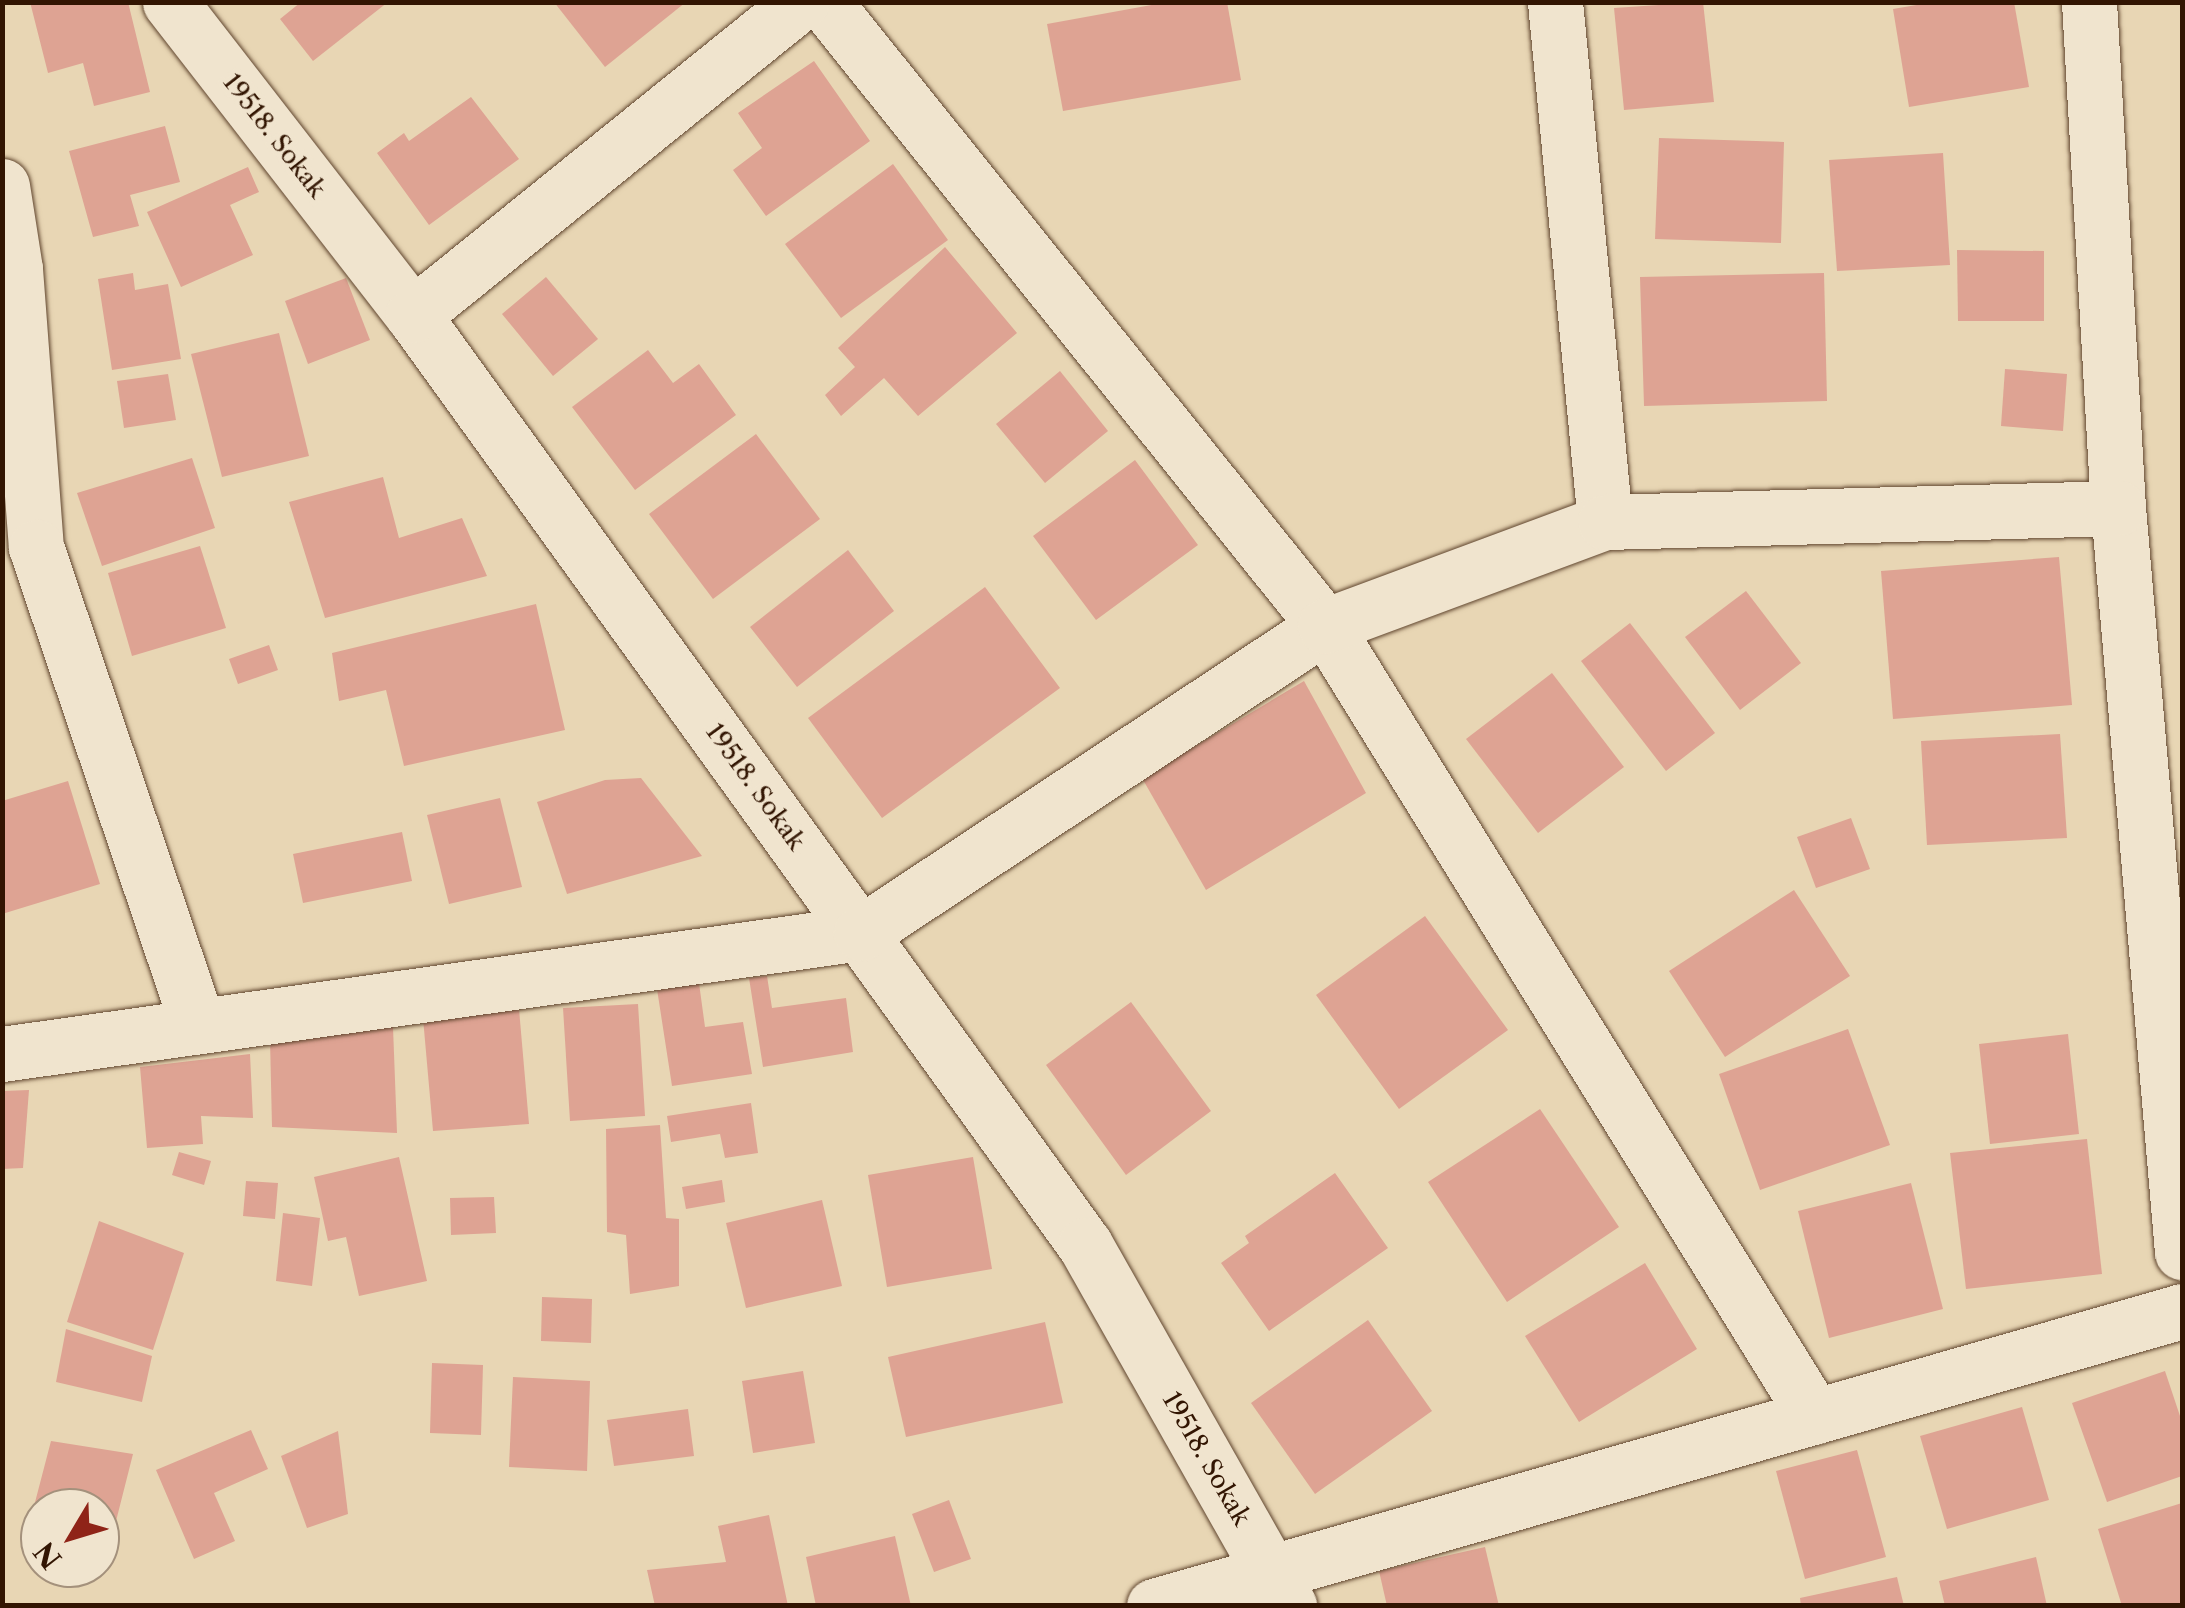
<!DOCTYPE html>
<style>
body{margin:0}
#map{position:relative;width:2185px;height:1608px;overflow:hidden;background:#e8d6b4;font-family:"Libre Caslon Text",serif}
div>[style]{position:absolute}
.building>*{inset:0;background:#dea393}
.roads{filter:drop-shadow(0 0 2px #60452e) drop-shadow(0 0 2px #60452e)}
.minor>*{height:55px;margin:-27.5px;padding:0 27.5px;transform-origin:27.5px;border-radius:27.5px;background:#f0e4ce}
span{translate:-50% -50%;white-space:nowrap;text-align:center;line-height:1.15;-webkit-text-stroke:9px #f0e4ce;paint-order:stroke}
.street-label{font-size:25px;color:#321502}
.frame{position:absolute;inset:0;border:5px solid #321502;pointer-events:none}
.north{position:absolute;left:20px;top:1488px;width:100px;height:100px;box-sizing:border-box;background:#f0e4ce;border:2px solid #a4917c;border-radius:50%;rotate:232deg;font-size:28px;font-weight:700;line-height:40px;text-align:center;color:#321502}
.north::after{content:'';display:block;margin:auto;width:35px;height:45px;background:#8f2418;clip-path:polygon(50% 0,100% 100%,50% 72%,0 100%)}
</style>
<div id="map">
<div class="building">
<i style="clip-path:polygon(30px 2px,128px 2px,150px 92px,94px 106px,83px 63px,48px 73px)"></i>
<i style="clip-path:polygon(301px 2px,388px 2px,313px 61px,280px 19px)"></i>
<i style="clip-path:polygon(554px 2px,686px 2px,605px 67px)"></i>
<i style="clip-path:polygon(1168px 2px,1227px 2px,1241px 80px,1063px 111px,1047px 24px)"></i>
<i style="clip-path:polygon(1703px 2px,1714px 102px,1624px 110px,1614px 8px)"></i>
<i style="clip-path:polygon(1934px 2px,2014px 2px,2029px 87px,1909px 107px,1893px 9px)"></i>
<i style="clip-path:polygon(814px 61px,870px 141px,766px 216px,733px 170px,762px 148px,738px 113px)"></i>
<i style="clip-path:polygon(471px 97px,519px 159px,429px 225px,377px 153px,404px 133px,409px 141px)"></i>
<i style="clip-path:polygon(165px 126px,180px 182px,130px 195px,139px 226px,93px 237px,69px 151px)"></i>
<i style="clip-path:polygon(1659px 138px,1784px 142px,1781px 243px,1655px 239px)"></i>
<i style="clip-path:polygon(1943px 153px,1950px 265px,1837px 271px,1829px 160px)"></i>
<i style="clip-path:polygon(893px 164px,948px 240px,841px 318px,785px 244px)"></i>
<i style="clip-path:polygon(248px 167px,259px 192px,230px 205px,253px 255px,181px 287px,147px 212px)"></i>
<i style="clip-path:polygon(945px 247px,1017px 333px,918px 416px,884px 378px,841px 416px,825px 395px,855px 367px,838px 348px)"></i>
<i style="clip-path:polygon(1957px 250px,2044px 251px,2044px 321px,1958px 321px)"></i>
<i style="clip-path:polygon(133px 273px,135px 290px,168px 284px,181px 359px,112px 370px,98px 279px)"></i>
<i style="clip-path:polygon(1824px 273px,1827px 401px,1644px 406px,1640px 277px)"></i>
<i style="clip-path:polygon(546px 277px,598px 339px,553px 376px,502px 314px)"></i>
<i style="clip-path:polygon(346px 278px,370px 340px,308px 364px,285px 301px)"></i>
<i style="clip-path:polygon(279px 333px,309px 456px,222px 477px,191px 354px)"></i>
<i style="clip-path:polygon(648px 350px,673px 383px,699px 364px,736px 415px,635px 490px,572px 407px)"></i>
<i style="clip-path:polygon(2005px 369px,2067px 374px,2063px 431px,2001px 426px)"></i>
<i style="clip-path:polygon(1060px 371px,1108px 431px,1045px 483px,996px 424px)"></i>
<i style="clip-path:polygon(168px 374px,176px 420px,124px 428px,117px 381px)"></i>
<i style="clip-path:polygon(756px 434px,820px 519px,713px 599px,649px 514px)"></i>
<i style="clip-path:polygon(192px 458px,215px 528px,102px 566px,77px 493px)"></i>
<i style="clip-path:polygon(1135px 460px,1198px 545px,1096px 620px,1033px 536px)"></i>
<i style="clip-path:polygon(383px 477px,399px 538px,462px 518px,487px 576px,325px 618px,289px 502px)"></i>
<i style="clip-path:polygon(200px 546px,226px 628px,132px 656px,108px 573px)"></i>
<i style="clip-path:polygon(848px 550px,894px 611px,797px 687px,750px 627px)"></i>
<i style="clip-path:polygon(2059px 557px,2072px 705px,1893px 719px,1881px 571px)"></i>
<i style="clip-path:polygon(985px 587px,1060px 688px,882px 818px,808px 718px)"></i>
<i style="clip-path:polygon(1746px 591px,1801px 663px,1740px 710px,1685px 637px)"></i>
<i style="clip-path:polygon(536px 604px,565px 730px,404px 766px,386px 690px,339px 701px,332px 653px)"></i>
<i style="clip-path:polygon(1630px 623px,1715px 733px,1666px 771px,1581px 661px)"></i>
<i style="clip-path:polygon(269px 645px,278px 670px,238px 684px,229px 659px)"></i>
<i style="clip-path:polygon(1552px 673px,1624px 767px,1538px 833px,1466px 739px)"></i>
<i style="clip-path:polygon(1304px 681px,1366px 793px,1206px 890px,1142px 778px)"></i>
<i style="clip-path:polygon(2060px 734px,2067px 838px,1927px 845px,1921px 741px)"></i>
<i style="clip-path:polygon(641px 778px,702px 856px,567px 894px,537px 802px,605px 780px)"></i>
<i style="clip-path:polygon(68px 781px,100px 884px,2px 914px,2px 801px)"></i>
<i style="clip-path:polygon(500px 798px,522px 887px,449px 904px,427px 815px)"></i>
<i style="clip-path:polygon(1851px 818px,1870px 869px,1816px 888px,1797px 837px)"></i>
<i style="clip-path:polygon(402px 832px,412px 881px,303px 903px,293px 854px)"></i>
<i style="clip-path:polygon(1794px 890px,1850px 976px,1725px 1057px,1669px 971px)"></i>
<i style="clip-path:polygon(1425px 916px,1508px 1030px,1399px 1109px,1316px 995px)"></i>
<i style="clip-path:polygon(767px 976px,772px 1008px,846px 998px,853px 1052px,763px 1067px,749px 978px)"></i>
<i style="clip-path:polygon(699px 983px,705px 1027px,743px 1022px,752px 1074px,672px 1086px,657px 989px)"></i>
<i style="clip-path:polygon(1131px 1002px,1211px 1111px,1126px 1175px,1046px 1065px)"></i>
<i style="clip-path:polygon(638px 1004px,645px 1116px,570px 1121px,563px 1008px)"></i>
<i style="clip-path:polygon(519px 1009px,529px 1124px,433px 1131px,423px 1018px)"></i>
<i style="clip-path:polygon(393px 1027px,397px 1133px,272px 1127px,270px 1039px)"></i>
<i style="clip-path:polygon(1848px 1029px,1890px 1145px,1760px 1190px,1719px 1074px)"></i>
<i style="clip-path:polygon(2068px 1034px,2079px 1134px,1990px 1144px,1979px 1044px)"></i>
<i style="clip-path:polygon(250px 1054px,253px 1118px,201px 1116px,203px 1144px,147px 1148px,140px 1067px)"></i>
<i style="clip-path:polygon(29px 1090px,23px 1168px,2px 1169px,2px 1091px)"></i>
<i style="clip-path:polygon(751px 1103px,758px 1153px,725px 1158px,720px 1134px,671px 1142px,667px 1116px)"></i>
<i style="clip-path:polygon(1540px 1109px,1619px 1227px,1507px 1302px,1428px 1182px)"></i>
<i style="clip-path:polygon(660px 1125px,666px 1218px,679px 1219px,679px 1286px,630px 1294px,626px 1235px,607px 1232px,606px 1129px)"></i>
<i style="clip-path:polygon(2087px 1139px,2102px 1274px,1966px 1289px,1950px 1153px)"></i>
<i style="clip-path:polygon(179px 1152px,211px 1161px,204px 1185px,172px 1175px)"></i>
<i style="clip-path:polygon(399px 1157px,427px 1281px,359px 1296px,346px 1237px,328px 1241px,314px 1177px)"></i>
<i style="clip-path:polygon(973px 1157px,992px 1269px,887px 1287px,868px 1175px)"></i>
<i style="clip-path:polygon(1335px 1173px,1388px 1248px,1269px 1331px,1221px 1263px,1249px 1243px,1245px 1236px)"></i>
<i style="clip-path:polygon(722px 1180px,725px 1202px,686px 1209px,682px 1187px)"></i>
<i style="clip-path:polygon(246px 1181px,278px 1183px,275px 1219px,243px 1216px)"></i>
<i style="clip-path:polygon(1911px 1183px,1943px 1309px,1829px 1338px,1798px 1211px)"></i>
<i style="clip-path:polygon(494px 1197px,496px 1233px,451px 1235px,450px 1198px)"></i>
<i style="clip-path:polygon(822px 1200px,842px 1286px,746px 1308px,726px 1223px)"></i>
<i style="clip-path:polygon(283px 1213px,320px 1218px,312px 1286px,276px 1281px)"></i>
<i style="clip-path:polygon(99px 1221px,184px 1253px,153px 1350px,67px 1322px)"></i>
<i style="clip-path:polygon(1645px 1263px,1697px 1349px,1579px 1422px,1525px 1336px)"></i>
<i style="clip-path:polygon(542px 1297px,592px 1299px,591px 1343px,541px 1341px)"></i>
<i style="clip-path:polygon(1368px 1320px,1432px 1411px,1315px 1494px,1251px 1403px)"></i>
<i style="clip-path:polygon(1045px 1322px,1063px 1403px,906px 1437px,888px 1357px)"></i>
<i style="clip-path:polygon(66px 1329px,152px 1356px,142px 1402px,56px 1382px)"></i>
<i style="clip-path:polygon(432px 1363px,483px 1365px,481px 1435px,430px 1433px)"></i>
<i style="clip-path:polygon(803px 1371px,815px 1443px,753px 1453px,742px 1381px)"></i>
<i style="clip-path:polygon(2165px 1371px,2182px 1422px,2182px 1476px,2107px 1502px,2072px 1403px)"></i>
<i style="clip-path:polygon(513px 1377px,590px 1381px,587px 1471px,509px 1467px)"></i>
<i style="clip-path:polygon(2022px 1407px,2049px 1500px,1947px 1529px,1920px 1436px)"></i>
<i style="clip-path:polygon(688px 1409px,694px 1456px,614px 1466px,607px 1420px)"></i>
<i style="clip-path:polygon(251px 1430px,268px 1469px,214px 1493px,235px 1541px,194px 1559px,156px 1470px)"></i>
<i style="clip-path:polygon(338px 1431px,348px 1514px,307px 1528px,281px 1456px)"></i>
<i style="clip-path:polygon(51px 1441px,133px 1454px,113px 1533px,100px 1529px,100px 1508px,33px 1510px)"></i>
<i style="clip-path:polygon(1857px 1450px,1886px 1557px,1805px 1579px,1776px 1471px)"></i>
<i style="clip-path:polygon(949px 1500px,971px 1559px,934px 1572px,912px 1514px)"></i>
<i style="clip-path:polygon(2182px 1503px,2182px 1606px,2122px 1606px,2098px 1529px)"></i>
<i style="clip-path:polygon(769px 1515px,788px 1606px,655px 1606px,647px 1570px,726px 1562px,718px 1526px)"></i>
<i style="clip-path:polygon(895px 1536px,911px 1606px,816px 1606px,806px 1557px)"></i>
<i style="clip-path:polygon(1485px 1547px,1499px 1606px,1387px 1606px,1379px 1571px)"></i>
<i style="clip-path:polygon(2036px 1557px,2047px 1606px,1945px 1606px,1939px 1581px)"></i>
<i style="clip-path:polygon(1897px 1577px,1904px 1606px,1801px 1606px,1800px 1598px)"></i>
</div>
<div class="roads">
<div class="minor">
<i style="left:170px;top:2px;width:396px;rotate:52.2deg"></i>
<i style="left:413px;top:315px;width:1147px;rotate:54.15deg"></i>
<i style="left:1085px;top:1245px;width:415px;rotate:60.5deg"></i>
<i style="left:824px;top:2px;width:800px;rotate:51.24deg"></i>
<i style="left:1325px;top:626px;width:930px;rotate:58.22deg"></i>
<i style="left:1555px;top:2px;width:522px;rotate:84.51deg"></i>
<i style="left:2089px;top:2px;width:507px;rotate:86.72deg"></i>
<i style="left:2118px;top:508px;width:747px;rotate:85.08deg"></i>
<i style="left:2px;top:186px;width:84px;rotate:81.1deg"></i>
<i style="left:15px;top:269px;width:13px;rotate:171deg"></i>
<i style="left:15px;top:269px;width:279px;rotate:85.7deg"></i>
<i style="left:36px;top:547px;width:502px;rotate:71.31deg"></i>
<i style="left:413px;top:315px;width:499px;rotate:-38.9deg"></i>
<i style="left:2px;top:1054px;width:867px;rotate:-8.02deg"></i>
<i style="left:861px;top:933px;width:556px;rotate:-33.49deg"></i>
<i style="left:1325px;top:626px;width:299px;rotate:-20.4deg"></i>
<i style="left:1605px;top:522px;width:513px;rotate:-1.56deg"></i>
<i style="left:1154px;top:1606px;width:1069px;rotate:-16.01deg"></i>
</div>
</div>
<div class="street-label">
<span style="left:274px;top:136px;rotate:52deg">19518. Sokak</span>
<span style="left:755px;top:787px;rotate:54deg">19518. Sokak</span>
<span style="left:1206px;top:1459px;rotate:60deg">19518. Sokak</span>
</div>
<div class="frame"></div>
<div class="north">N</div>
</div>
